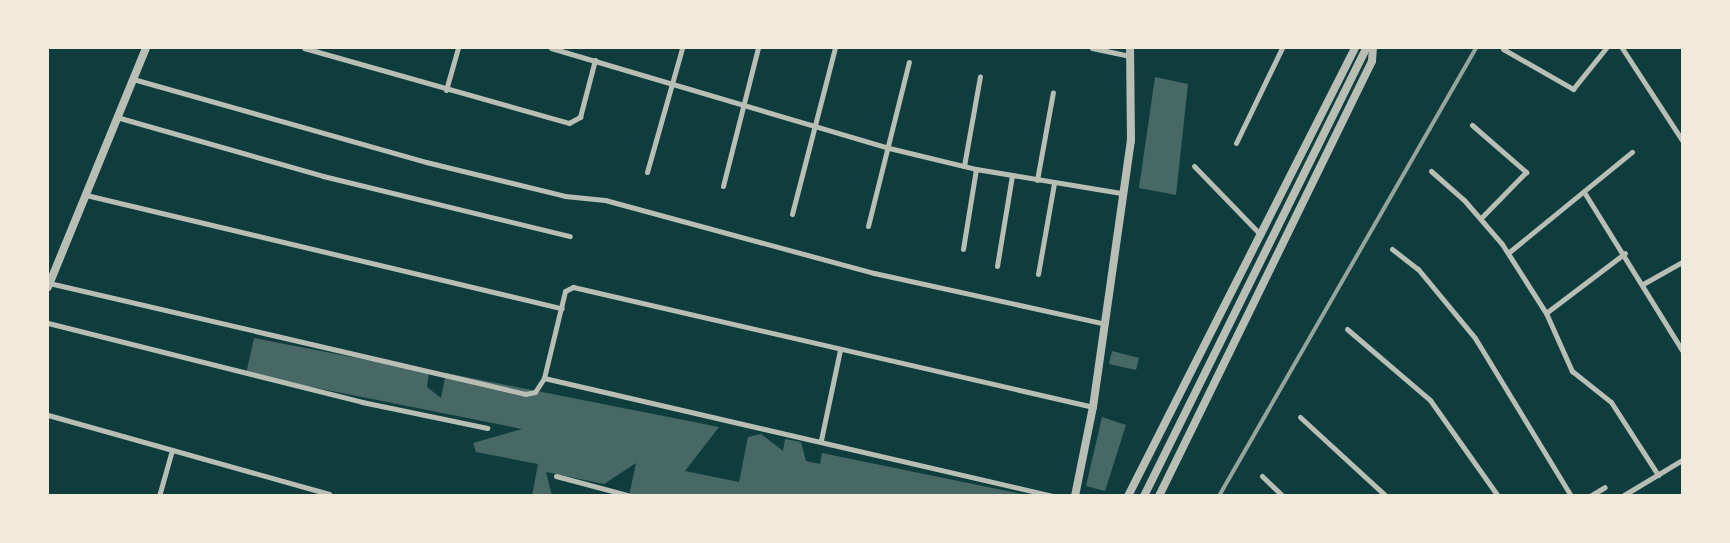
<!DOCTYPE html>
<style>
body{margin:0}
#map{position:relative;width:1730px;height:543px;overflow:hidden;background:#0f3d3e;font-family:Karla,sans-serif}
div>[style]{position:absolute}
.building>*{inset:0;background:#486865}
.minor>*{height:5px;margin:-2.5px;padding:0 2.5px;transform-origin:2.5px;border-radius:2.5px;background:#b8beb3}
.tertiary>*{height:8px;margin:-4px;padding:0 4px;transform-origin:4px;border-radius:4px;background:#b8beb3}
.rail>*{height:4px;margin:-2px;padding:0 2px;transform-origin:2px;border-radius:2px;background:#97a49c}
span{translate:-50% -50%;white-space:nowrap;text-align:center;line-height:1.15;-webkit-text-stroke:5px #f1e9da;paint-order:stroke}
.frame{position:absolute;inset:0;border:49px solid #f1e9da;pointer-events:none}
</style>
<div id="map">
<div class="building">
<i style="clip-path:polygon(1155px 77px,1188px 84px,1176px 195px,1139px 188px)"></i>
<i style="clip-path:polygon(254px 338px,429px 372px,427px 387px,441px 398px,446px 373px,719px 427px,685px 471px,739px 482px,748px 437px,761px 434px,783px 451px,785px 439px,801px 442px,806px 461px,820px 464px,822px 453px,1032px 496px,629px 496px,636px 463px,604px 484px,546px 472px,552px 496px,532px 496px,538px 464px,476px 452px,473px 443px,522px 429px,246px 374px)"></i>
<i style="clip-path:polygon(1112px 351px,1139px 358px,1136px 370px,1109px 364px)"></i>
<i style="clip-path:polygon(1102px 417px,1126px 425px,1105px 491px,1086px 486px)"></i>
</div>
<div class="minor">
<i style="left:304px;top:48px;width:275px;rotate:15.8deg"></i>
<i style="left:569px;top:123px;width:13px;rotate:-29deg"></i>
<i style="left:580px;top:117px;width:59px;rotate:-75.3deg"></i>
<i style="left:551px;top:48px;width:352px;rotate:16.5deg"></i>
<i style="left:889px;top:148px;width:89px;rotate:13.6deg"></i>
<i style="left:976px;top:169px;width:147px;rotate:9.4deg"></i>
<i style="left:1092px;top:48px;width:40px;rotate:12deg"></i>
<i style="left:1622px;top:48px;width:110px;rotate:56.9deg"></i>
<i style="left:1503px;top:49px;width:81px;rotate:29.7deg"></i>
<i style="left:1573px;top:89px;width:53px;rotate:-51.2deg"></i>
<i style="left:133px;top:79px;width:305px;rotate:15.8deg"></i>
<i style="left:426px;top:162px;width:143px;rotate:13.7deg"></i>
<i style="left:565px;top:196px;width:40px;rotate:5.7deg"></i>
<i style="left:605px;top:200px;width:279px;rotate:15.2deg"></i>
<i style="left:874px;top:273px;width:237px;rotate:12.4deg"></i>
<i style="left:446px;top:90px;width:44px;rotate:-74.1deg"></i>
<i style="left:120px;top:118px;width:211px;rotate:15.9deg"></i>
<i style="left:323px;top:176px;width:254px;rotate:13.7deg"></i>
<i style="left:1472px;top:125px;width:72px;rotate:41deg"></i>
<i style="left:1526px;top:172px;width:64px;rotate:134.4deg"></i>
<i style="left:1236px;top:143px;width:106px;rotate:-64.2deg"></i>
<i style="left:964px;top:166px;width:91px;rotate:-79.9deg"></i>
<i style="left:1194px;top:166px;width:93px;rotate:45.9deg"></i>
<i style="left:1431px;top:171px;width:44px;rotate:41.3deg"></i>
<i style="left:1464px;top:200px;width:58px;rotate:49.2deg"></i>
<i style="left:1502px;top:244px;width:82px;rotate:57.5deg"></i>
<i style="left:1546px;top:313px;width:64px;rotate:65.9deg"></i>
<i style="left:1572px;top:371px;width:50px;rotate:38.5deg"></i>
<i style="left:1611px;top:402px;width:87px;rotate:57.2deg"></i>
<i style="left:647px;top:172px;width:129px;rotate:-74.2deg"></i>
<i style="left:1037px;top:180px;width:89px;rotate:-79.7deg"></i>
<i style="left:723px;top:186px;width:142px;rotate:-75.8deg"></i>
<i style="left:1584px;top:192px;width:186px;rotate:58.2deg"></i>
<i style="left:86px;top:195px;width:489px;rotate:13.4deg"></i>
<i style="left:792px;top:214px;width:171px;rotate:-75.5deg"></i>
<i style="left:868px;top:226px;width:169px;rotate:-76deg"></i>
<i style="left:963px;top:249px;width:81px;rotate:-80.8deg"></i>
<i style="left:1392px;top:249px;width:33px;rotate:38deg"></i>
<i style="left:1418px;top:269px;width:89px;rotate:50.4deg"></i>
<i style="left:1475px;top:338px;width:185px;rotate:58.7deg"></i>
<i style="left:1508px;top:253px;width:160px;rotate:-39.2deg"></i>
<i style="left:997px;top:266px;width:92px;rotate:-80.6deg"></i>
<i style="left:1038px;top:274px;width:92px;rotate:-80deg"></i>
<i style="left:49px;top:283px;width:489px;rotate:13.1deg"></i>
<i style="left:525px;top:394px;width:10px;rotate:-11deg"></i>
<i style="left:535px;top:392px;width:17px;rotate:-57deg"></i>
<i style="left:544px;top:378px;width:89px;rotate:-76.4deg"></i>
<i style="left:565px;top:291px;width:9px;rotate:-27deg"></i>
<i style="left:573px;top:287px;width:534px;rotate:12.99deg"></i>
<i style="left:1643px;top:284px;width:45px;rotate:-29.4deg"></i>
<i style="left:1546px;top:313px;width:99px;rotate:-37.2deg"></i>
<i style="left:48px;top:323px;width:324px;rotate:14.1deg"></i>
<i style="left:362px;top:402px;width:128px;rotate:11.7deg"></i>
<i style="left:1347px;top:329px;width:109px;rotate:40.5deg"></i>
<i style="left:1430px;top:400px;width:118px;rotate:54.7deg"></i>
<i style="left:544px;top:378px;width:522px;rotate:13.05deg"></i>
<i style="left:48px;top:415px;width:292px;rotate:15.7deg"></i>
<i style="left:1300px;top:417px;width:117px;rotate:42.6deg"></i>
<i style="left:821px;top:440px;width:92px;rotate:-78.1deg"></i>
<i style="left:556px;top:476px;width:78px;rotate:14.9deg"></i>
<i style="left:1262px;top:476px;width:29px;rotate:44deg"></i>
<i style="left:1624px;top:495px;width:68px;rotate:-31.1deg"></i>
<i style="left:159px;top:496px;width:48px;rotate:-74.2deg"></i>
<i style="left:1590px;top:496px;width:17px;rotate:-31deg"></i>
</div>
<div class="tertiary">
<i style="left:48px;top:287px;width:258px;rotate:-67.7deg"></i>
<i style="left:1075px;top:496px;width:91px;rotate:-78.6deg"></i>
<i style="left:1093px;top:407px;width:269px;rotate:-81.9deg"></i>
<i style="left:1131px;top:141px;width:93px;rotate:-90.6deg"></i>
<i style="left:1128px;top:496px;width:502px;rotate:-63.13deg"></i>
<i style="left:1144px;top:496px;width:500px;rotate:-63.6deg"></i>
<i style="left:1159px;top:496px;width:484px;rotate:-63.9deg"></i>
<i style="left:1372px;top:61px;width:13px;rotate:-86deg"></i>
</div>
<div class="rail">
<i style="left:1219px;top:496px;width:516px;rotate:-60.16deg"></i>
</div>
<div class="frame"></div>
</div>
